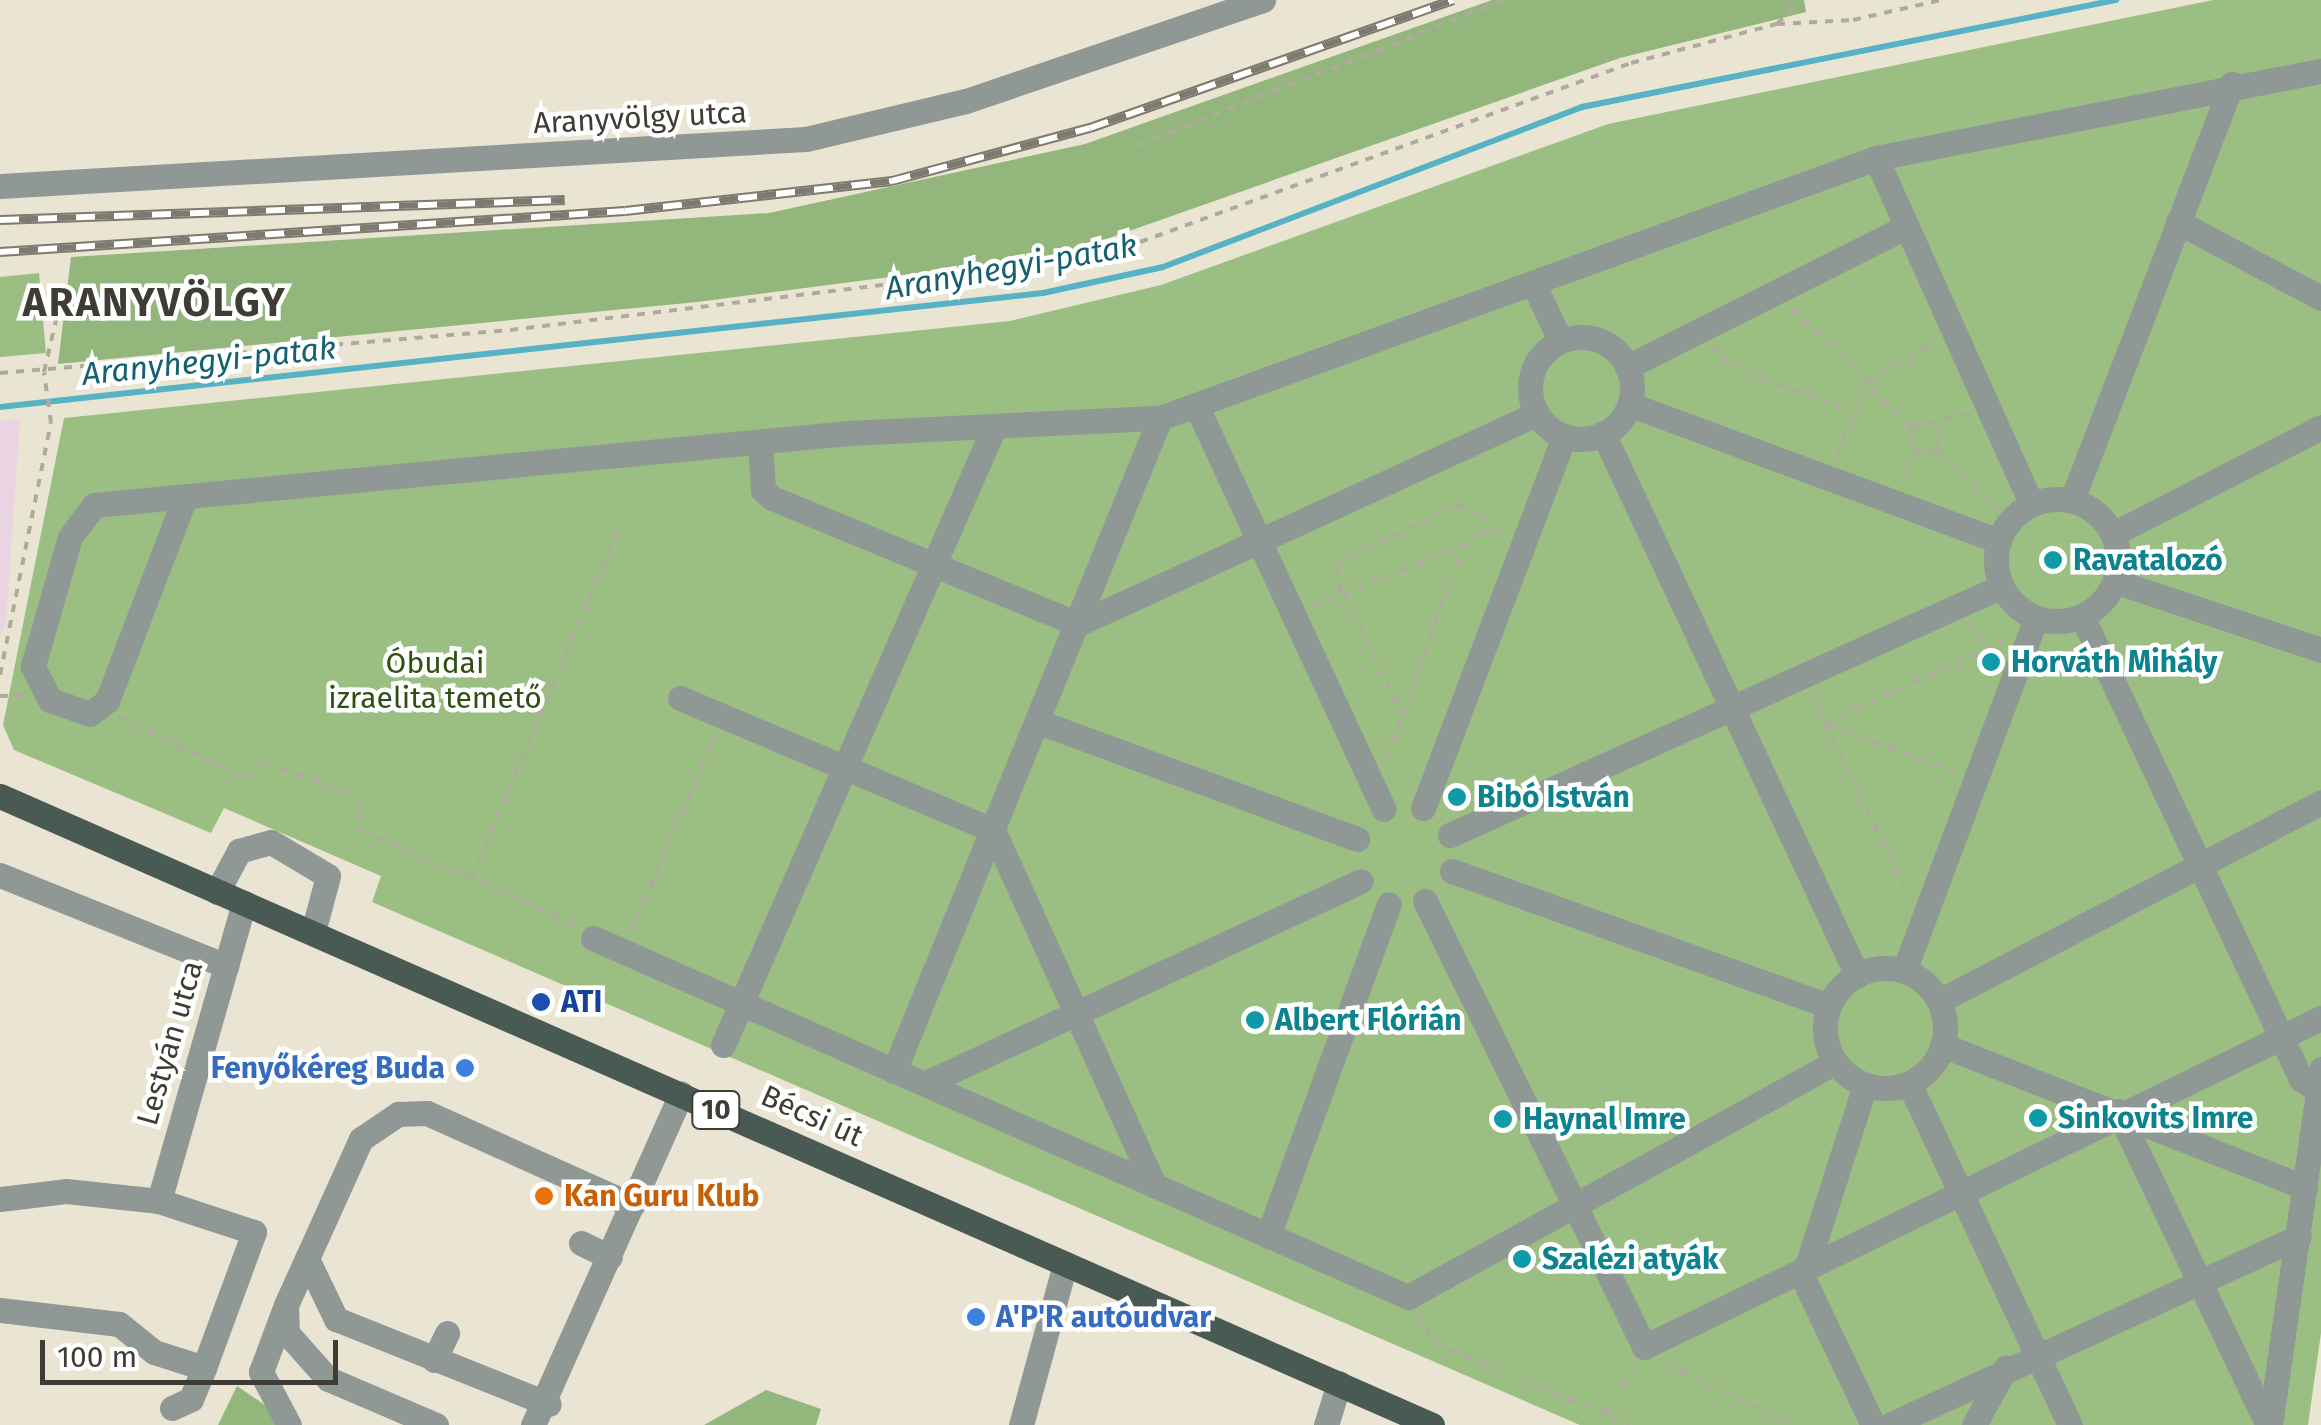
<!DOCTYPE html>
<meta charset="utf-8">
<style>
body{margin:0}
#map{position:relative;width:2321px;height:1425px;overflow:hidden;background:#eae5d2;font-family:"Fira Sans",sans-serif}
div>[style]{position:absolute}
.education>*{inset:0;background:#ead4e1}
.green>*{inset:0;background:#9bbf83}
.forest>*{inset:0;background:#92b67b}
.stream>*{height:6px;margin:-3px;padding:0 3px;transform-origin:3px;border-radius:3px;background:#56b2c4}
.path>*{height:4px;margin-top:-2px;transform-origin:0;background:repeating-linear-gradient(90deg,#afab9c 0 8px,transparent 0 16px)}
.minor>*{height:25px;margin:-12.5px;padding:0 12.5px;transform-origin:12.5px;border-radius:12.5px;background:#8f9894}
.minor>.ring{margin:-12.5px;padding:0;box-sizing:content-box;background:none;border:25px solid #8f9894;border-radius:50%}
.major>*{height:25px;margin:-12.5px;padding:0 12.5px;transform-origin:12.5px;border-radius:12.5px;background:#495953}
.rail>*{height:10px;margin-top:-5px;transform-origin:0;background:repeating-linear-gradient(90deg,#fff 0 19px,#7d7a6f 0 38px);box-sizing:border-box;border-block:2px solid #7d7a6f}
.dots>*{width:28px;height:28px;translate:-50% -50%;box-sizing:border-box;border:5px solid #fff;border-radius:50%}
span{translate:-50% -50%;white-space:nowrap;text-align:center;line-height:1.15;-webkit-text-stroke:9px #fff;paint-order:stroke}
.shield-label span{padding:2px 8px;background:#fff;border:2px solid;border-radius:8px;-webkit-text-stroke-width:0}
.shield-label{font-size:28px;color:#3e3c35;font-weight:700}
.street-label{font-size:30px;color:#3e3c35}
.culture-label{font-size:30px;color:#0d838f;font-weight:700}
.left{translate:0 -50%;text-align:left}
.park-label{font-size:30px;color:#2f5012}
.transit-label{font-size:30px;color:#164399;font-weight:700}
.shop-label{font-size:30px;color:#366cbe;font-weight:700}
.right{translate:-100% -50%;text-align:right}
.food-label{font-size:30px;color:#c56008;font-weight:700}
.water-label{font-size:32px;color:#15616f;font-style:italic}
.district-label{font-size:40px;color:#3e3c35;font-weight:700;letter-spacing:2.5px}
.scale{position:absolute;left:40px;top:1340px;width:298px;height:45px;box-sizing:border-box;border:5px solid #3e3c35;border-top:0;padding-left:12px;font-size:30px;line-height:35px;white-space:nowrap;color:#3e3c35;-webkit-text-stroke:8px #fff;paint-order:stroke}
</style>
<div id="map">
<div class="education">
<i style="clip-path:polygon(20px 419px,6px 622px,0 637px,0 421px)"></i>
</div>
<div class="green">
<i style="clip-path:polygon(2213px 0,2321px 0,2321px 1333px,2308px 1425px,1580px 1425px,372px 902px,381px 876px,224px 808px,211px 833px,14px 750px,3px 725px,64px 418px,1010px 321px,1161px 285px,1608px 124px)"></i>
<i style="clip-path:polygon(39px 273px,46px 353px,0 357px,0 277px)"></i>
</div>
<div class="forest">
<i style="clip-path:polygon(1492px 0,1804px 0,1806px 12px,1620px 58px,1061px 255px,697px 302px,58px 364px,71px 257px,769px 213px,1085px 144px)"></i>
<i style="clip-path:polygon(237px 1386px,262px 1403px,286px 1425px,218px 1425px)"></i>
<i style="clip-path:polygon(766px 1390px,821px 1409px,816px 1425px,704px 1425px)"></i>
</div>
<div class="stream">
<i style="left:0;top:407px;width:1049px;rotate:-6.24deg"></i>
<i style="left:1043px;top:293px;width:123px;rotate:-12.2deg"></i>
<i style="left:1163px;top:267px;width:449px;rotate:-20.9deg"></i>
<i style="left:1582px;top:107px;width:545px;rotate:-11.33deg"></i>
</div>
<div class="path">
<i style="left:1777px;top:24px;width:33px;rotate:-47deg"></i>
<i style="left:1138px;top:145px;width:394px;rotate:-21.6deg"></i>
<i style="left:1792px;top:308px;width:169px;rotate:44.8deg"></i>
<i style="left:1912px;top:427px;width:27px;rotate:88deg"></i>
<i style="left:1712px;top:346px;width:28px;rotate:46deg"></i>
<i style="left:1731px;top:366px;width:127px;rotate:20.7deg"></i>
<i style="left:0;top:373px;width:512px;rotate:-4.82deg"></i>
<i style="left:510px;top:330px;width:494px;rotate:-6.9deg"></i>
<i style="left:1000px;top:271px;width:143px;rotate:-11.7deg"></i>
<i style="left:1140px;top:242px;width:523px;rotate:-20.03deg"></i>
<i style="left:1631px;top:63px;width:151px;rotate:-15deg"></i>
<i style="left:1777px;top:24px;width:76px;rotate:-3deg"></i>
<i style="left:1853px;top:20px;width:90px;rotate:-12.8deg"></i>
<i style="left:1939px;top:426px;width:24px;rotate:95deg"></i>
<i style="left:1937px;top:450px;width:102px;rotate:43.4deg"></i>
<i style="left:1913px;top:427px;width:55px;rotate:-13.8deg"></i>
<i style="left:1837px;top:456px;width:78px;rotate:-68.1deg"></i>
<i style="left:1866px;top:384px;width:81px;rotate:-31.3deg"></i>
<i style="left:1902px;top:481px;width:29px;rotate:-68deg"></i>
<i style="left:1913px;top:454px;width:24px;rotate:-9deg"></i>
<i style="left:1341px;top:592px;width:28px;rotate:-100deg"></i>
<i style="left:1336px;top:564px;width:135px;rotate:-26deg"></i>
<i style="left:1457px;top:505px;width:28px;rotate:21deg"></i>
<i style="left:1483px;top:515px;width:16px;rotate:94deg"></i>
<i style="left:1345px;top:596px;width:132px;rotate:64.4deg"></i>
<i style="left:1402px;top:715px;width:177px;rotate:-70.2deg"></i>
<i style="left:1311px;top:606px;width:162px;rotate:-21deg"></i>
<i style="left:1462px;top:548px;width:26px;rotate:-40deg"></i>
<i style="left:1482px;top:531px;width:21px;rotate:5deg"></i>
<i style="left:1969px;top:622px;width:30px;rotate:63deg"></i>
<i style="left:0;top:675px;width:257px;rotate:-78.6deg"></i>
<i style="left:51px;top:423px;width:51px;rotate:-97.8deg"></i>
<i style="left:44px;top:372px;width:57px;rotate:-76.9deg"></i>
<i style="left:1811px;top:695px;width:221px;rotate:64.2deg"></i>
<i style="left:0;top:696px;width:25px;rotate:-2deg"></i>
<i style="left:119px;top:717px;width:140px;rotate:25.8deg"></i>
<i style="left:245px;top:778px;width:26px;rotate:-37deg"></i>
<i style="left:266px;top:762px;width:96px;rotate:20.1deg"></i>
<i style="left:356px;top:795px;width:36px;rotate:81deg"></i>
<i style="left:362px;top:831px;width:235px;rotate:23.6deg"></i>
<i style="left:1386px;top:756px;width:44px;rotate:-68.7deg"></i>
<i style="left:1955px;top:772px;width:139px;rotate:-159.3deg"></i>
<i style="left:1825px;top:723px;width:196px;rotate:-24.7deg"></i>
<i style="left:472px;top:878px;width:381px;rotate:-67.3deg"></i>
<i style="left:631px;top:932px;width:215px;rotate:-66.8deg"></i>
<i style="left:1417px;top:1315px;width:33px;rotate:57deg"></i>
<i style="left:1435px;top:1343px;width:211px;rotate:22.9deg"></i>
<i style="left:1665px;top:1364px;width:143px;rotate:25.3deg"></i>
<i style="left:1605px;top:1414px;width:55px;rotate:-58.3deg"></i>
</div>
<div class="minor">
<i style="left:1876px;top:158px;width:378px;rotate:65.8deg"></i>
<i style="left:0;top:186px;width:807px;rotate:-3.34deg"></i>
<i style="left:806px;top:139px;width:164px;rotate:-13.4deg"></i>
<i style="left:966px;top:101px;width:314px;rotate:-18.8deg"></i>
<i style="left:2178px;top:222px;width:162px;rotate:28deg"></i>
<i style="left:1536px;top:289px;width:54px;rotate:64.9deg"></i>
<i class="ring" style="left:1530px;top:337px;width:77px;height:77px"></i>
<i style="left:1627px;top:367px;width:313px;rotate:-26.7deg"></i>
<i style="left:1634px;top:406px;width:389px;rotate:20.3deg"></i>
<i style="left:1197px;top:407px;width:443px;rotate:65.1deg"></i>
<i style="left:1603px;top:433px;width:599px;rotate:64.89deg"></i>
<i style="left:760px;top:442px;width:48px;rotate:86.4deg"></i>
<i style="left:763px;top:490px;width:12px;rotate:42deg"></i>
<i style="left:772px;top:498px;width:331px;rotate:22.4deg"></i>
<i style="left:1078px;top:624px;width:504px;rotate:-24.63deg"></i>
<i style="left:185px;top:497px;width:218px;rotate:110.9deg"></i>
<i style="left:107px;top:701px;width:21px;rotate:143deg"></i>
<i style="left:90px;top:714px;width:42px;rotate:-160.7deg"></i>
<i style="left:50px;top:700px;width:38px;rotate:-117deg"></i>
<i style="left:33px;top:666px;width:134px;rotate:-74deg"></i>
<i style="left:70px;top:537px;width:40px;rotate:-53deg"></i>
<i style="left:94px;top:505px;width:758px;rotate:-5.45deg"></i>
<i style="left:849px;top:433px;width:311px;rotate:-2.8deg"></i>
<i style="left:1160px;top:418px;width:762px;rotate:-19.96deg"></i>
<i style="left:1876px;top:158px;width:453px;rotate:-11.1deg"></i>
<i class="ring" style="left:1996px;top:499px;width:97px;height:97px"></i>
<i style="left:2072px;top:500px;width:446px;rotate:-69deg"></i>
<i style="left:2115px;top:533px;width:232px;rotate:-27.2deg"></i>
<i style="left:2117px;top:582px;width:215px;rotate:18.4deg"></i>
<i style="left:2082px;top:616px;width:512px;rotate:64.69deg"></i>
<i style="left:2301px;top:1079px;width:20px;rotate:33deg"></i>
<i style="left:680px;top:698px;width:340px;rotate:22.9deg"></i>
<i style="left:993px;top:830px;width:390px;rotate:65.6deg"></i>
<i style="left:1039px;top:722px;width:339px;rotate:20.2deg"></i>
<i style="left:1423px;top:808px;width:398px;rotate:-69.2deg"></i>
<i style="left:1450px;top:835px;width:603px;rotate:-24.27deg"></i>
<i style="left:1452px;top:871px;width:400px;rotate:19.7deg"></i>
<i style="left:0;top:875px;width:244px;rotate:21.9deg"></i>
<i style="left:217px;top:892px;width:47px;rotate:-61.8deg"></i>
<i style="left:239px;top:851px;width:33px;rotate:-16deg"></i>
<i style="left:271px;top:842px;width:66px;rotate:30.8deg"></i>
<i style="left:328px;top:876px;width:58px;rotate:105deg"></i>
<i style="left:1425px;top:901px;width:497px;rotate:63.8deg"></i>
<i style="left:1644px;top:1347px;width:753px;rotate:-25.92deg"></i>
<i style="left:593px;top:938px;width:891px;rotate:23.77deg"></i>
<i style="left:1408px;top:1297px;width:487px;rotate:-28.8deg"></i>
<i class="ring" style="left:1825px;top:968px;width:95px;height:95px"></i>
<i style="left:1904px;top:971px;width:374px;rotate:-69.5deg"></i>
<i style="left:1939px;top:1001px;width:431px;rotate:-27.5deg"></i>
<i style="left:723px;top:1045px;width:669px;rotate:-66.31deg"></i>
<i style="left:1942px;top:1045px;width:390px;rotate:21.4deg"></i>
<i style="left:894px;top:1071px;width:705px;rotate:-67.84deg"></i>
<i style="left:928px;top:1082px;width:477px;rotate:-24.9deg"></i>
<i style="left:1909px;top:1083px;width:378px;rotate:64.8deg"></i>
<i style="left:1865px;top:1085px;width:203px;rotate:107.8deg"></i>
<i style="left:1803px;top:1278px;width:163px;rotate:64.5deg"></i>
<i style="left:2118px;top:1111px;width:348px;rotate:64.5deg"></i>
<i style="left:0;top:1199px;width:66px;rotate:-6.9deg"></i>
<i style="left:66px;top:1191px;width:94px;rotate:6.1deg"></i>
<i style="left:159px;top:1201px;width:100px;rotate:18.1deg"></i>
<i style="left:254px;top:1232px;width:145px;rotate:110.2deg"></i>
<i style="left:204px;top:1368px;width:52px;rotate:-162.3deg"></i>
<i style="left:154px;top:1352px;width:45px;rotate:-141.3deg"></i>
<i style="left:119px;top:1324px;width:120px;rotate:-173.3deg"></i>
<i style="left:159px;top:1201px;width:310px;rotate:-74.1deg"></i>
<i style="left:1268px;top:1236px;width:353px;rotate:-70deg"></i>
<i style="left:581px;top:1243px;width:32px;rotate:26deg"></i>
<i style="left:307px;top:1259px;width:67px;rotate:64.2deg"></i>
<i style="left:336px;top:1319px;width:229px;rotate:21.8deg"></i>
<i style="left:284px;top:1310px;width:66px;rotate:110.4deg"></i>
<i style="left:261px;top:1372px;width:60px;rotate:62.2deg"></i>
<i style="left:434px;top:1360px;width:30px;rotate:-64deg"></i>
<i style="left:172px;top:1408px;width:21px;rotate:-25deg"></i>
<i style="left:191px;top:1399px;width:34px;rotate:-67deg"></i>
<i style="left:436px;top:1425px;width:117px;rotate:-156.9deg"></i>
<i style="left:328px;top:1379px;width:62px;rotate:-131.7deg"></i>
<i style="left:287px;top:1333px;width:28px;rotate:-92deg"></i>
<i style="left:286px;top:1305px;width:182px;rotate:-65.7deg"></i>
<i style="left:361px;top:1139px;width:45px;rotate:-34deg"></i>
<i style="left:398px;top:1114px;width:29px;rotate:-2deg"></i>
<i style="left:427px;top:1113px;width:225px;rotate:24.2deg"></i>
<i style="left:533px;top:1425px;width:363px;rotate:-65.9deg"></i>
<i style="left:1021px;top:1425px;width:167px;rotate:-74.7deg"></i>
<i style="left:1326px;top:1425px;width:44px;rotate:-72.8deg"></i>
<i style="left:1889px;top:1425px;width:451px;rotate:-24.7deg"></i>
<i style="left:1974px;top:1425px;width:66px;rotate:-61.1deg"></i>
<i style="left:2270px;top:1425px;width:360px;rotate:-81.8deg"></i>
</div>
<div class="major">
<i style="left:0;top:796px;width:1564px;rotate:23.71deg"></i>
</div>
<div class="rail">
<i style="left:0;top:220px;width:565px;rotate:-2.03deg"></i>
<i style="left:0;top:252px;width:626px;rotate:-3.75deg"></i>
<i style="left:625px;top:211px;width:269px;rotate:-6.4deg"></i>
<i style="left:892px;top:181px;width:205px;rotate:-15deg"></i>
<i style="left:1090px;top:128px;width:385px;rotate:-19.4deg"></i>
</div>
<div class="dots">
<i style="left:2053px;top:560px;background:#0f9aa8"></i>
<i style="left:1991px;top:662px;background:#0f9aa8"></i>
<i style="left:1457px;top:797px;background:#0f9aa8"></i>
<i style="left:541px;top:1002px;background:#1a4fb4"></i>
<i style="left:1255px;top:1020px;background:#0f9aa8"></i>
<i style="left:465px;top:1068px;background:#3f7fe0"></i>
<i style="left:2038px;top:1118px;background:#0f9aa8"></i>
<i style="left:1503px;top:1119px;background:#0f9aa8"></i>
<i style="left:544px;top:1196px;background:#e8710a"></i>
<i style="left:1522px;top:1259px;background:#0f9aa8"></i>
<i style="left:976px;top:1317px;background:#3f7fe0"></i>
</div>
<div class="shield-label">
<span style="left:716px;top:1110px">10</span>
</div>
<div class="street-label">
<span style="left:640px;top:118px;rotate:-3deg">Aranyvölgy utca</span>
<span style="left:170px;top:1043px;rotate:-74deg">Lestyán utca</span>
<span style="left:812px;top:1116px;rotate:24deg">Bécsi út</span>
</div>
<div class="culture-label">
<span class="left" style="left:2073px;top:560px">Ravatalozó</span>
<span class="left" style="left:2011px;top:662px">Horváth Mihály</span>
<span class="left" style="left:1477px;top:797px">Bibó István</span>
<span class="left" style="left:1275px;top:1020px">Albert Flórián</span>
<span class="left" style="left:2058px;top:1118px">Sinkovits Imre</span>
<span class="left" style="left:1523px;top:1119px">Haynal Imre</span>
<span class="left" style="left:1542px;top:1259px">Szalézi atyák</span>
</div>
<div class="park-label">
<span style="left:435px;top:680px">Óbudai<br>izraelita temető</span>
</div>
<div class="transit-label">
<span class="left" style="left:561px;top:1002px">ATI</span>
</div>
<div class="shop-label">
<span class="right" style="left:445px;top:1068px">Fenyőkéreg Buda</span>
<span class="left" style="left:996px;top:1317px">A'P'R autóudvar</span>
</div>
<div class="food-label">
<span class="left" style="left:564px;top:1196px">Kan Guru Klub</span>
</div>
<div class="water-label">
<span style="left:1011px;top:267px;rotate:-10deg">Aranyhegyi-patak</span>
<span style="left:209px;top:361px;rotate:-6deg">Aranyhegyi-patak</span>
</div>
<div class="district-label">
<span style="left:155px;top:303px">ARANYVÖLGY</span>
</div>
<div class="scale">100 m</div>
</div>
